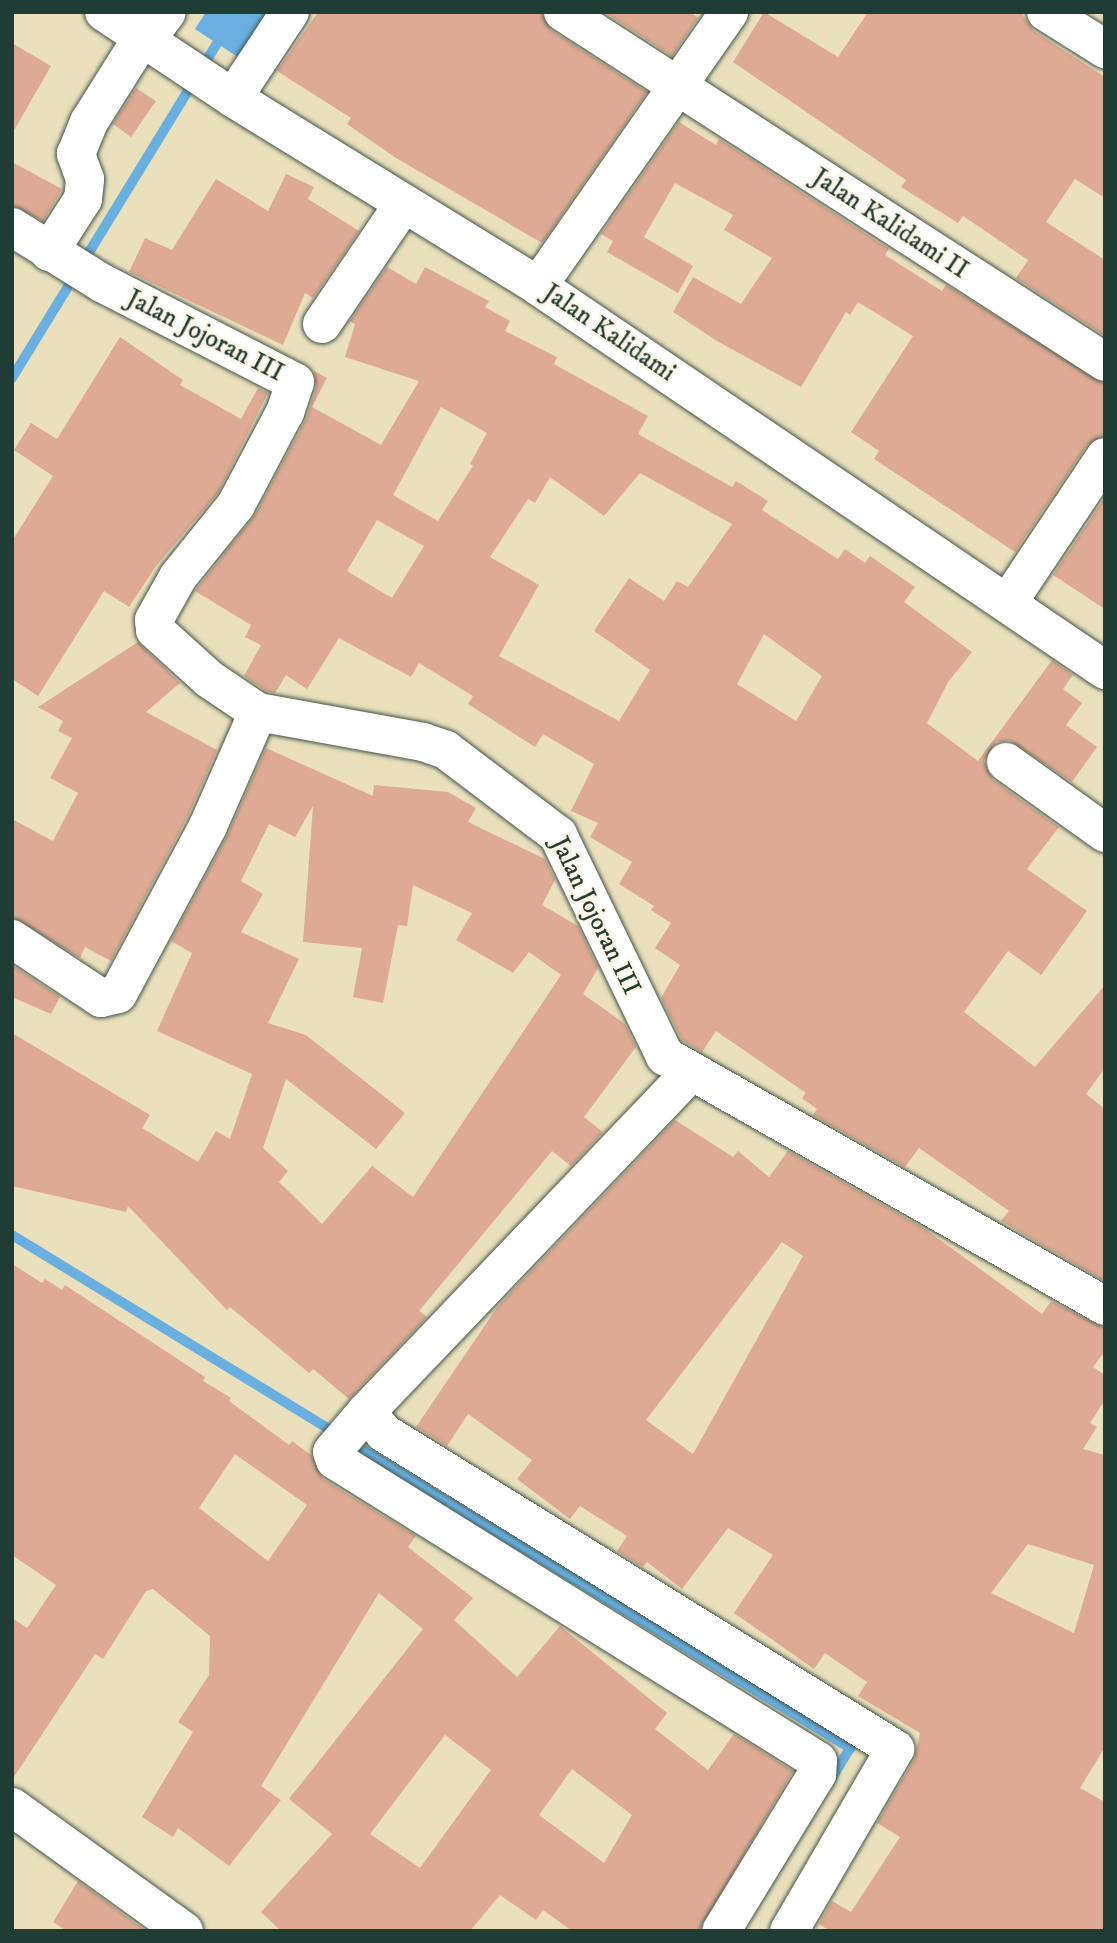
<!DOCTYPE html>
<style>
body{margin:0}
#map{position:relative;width:1117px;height:1943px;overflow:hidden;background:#ebe0bc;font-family:"IM FELL DW Pica",serif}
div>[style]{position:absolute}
.water>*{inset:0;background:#69afe0}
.stream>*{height:10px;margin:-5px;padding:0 5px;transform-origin:5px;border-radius:5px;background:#69afe0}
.building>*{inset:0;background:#deaa93}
.roads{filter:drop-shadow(0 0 2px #3e5548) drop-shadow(0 0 2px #3e5548)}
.street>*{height:38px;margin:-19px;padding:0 19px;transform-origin:19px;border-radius:19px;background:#fff}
.secondary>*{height:38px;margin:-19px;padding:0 19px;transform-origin:19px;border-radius:19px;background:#fff}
span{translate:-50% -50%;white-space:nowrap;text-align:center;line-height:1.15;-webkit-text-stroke:5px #fcf5e5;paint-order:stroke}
.street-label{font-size:26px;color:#1f3d34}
.frame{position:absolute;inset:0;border:14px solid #1f3d34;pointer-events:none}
</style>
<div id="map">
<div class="water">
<i style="clip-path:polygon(206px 12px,283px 12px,247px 63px,195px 29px)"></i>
</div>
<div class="stream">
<i style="left:12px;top:378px;width:429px;rotate:-58.5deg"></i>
<i style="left:12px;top:1235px;width:983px;rotate:31.47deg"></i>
<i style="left:850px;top:1748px;width:39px;rotate:121deg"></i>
</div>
<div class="building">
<i style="clip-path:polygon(318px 12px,541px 12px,551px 30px,647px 92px,542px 243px,396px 158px,347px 124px,351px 118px,277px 71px)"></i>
<i style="clip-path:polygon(604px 12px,690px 12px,698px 18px,672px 56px)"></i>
<i style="clip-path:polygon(764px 12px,838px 57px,868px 12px,1020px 12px,1034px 31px,1105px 77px,1105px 198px,1075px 179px,1046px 222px,1105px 260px,1105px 336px,1016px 278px,1028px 260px,963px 216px,958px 223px,901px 187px,906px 180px,733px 62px)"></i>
<i style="clip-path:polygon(12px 43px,51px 66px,12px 134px)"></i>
<i style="clip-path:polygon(136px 88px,156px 101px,131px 137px,113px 124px)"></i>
<i style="clip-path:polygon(679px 122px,716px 145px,719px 139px,889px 249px,885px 255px,942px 291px,946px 285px,1105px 384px,1105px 435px,1087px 445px,1015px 552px,874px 459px,879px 451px,851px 432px,913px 336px,858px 302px,850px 315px,846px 312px,801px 387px,717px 341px,673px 312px,693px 277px,741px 304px,772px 258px,724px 230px,733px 215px,675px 183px,644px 237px,693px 266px,678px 293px,607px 252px,613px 241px,601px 234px)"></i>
<i style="clip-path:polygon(12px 162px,62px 189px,43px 221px,12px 205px)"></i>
<i style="clip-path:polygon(286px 174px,314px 187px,308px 199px,359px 231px,313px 298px,305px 293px,283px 345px,129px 272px,145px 238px,172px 250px,216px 179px,268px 211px)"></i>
<i style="clip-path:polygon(evenodd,387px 267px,416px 284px,425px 267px,489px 301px,485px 307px,510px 321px,505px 331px,557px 357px,554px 364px,648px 416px,638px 434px,732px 487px,736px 481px,768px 501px,762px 510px,838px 559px,845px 549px,865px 563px,870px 556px,915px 587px,904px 602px,972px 652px,948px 682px,927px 723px,978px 761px,1052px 660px,1073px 675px,1063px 689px,1082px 703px,1066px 725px,1097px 747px,1072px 782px,1009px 740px,996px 742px,984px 761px,993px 780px,1059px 827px,1027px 869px,1087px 911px,1041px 975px,1008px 951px,964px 1012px,1035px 1067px,1105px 985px,1105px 1068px,1086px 1094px,1105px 1109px,1105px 1281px,1001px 1221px,1009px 1211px,919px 1148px,905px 1167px,813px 1115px,817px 1109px,802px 1098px,806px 1093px,716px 1031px,702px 1052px,682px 1040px,661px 998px,680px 965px,655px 948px,671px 923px,651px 910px,654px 906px,619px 884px,632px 862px,590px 837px,598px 823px,571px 811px,594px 764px,543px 734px,535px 747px,468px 704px,473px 696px,419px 663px,411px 677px,339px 638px,307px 689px,286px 675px,275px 693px,266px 691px,244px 676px,261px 645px,245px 637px,251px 625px,195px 591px,255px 515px,306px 419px,316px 388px,314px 371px,327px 378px,312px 407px,381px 445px,419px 381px,345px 357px,355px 324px,350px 321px,387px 267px,441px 407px,487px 433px,470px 464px,473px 466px,438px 521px,393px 495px,441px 407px,387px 267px,640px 473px,732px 524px,688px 587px,677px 581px,664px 601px,629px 578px,594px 631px,650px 670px,619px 721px,499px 656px,539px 585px,490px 557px,528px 499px,535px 503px,550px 477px,604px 516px,640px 473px,387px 267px,377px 520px,424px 546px,392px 598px,347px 571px,377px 520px,387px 267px,764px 634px,822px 676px,796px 721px,737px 684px,764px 634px)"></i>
<i style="clip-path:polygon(120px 337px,183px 380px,180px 385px,241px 419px,258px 388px,268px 393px,218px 493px,156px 566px,129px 607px,104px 591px,38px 696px,12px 679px,12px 541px,53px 476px,14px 450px,31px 423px,57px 439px)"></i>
<i style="clip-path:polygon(1105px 497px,1105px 609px,1053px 575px)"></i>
<i style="clip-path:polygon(138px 642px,180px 683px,146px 712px,217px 750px,188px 816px,111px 961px,85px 947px,80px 958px,12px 917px,12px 819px,53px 841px,78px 793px,50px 778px,72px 738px,58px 731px,63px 721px,38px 707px)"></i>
<i style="clip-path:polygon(evenodd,266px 748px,373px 796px,374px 785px,448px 792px,476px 808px,468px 822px,545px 859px,555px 880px,542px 905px,578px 926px,598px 968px,583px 994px,625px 1024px,636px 1047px,584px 1117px,603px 1132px,571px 1166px,552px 1151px,419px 1311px,427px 1317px,349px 1399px,313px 1369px,309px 1373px,230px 1307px,227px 1310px,128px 1206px,126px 1212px,12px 1186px,12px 1033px,150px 1115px,142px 1128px,198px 1162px,216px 1131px,230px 1139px,252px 1074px,157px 1031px,192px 953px,171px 941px,227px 836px,266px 748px,313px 806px,303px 942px,362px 948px,353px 997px,383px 1003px,398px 925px,407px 926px,413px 885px,472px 913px,456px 940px,513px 973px,529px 952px,561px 975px,413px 1197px,372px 1166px,322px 1224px,279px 1182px,288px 1171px,263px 1148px,286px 1079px,376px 1149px,405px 1113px,306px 1035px,268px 1023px,299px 959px,241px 932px,263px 894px,241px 881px,269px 824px,295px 837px,313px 806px)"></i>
<i style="clip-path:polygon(12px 965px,60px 997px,51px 1014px,12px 997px)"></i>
<i style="clip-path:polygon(evenodd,675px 1120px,733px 1157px,738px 1151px,769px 1177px,788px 1151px,925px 1229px,1042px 1314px,1051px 1301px,1105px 1328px,1105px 1351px,1093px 1367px,1105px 1375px,1105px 1400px,1090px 1423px,1097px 1427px,1083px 1449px,1105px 1455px,1105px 1747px,1080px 1788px,1105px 1802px,1105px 1931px,830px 1931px,819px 1924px,832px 1901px,851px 1912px,900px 1837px,877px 1823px,914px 1760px,920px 1733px,858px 1696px,867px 1682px,825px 1653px,814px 1669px,734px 1613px,773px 1555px,728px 1528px,682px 1589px,647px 1562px,643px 1567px,617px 1551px,627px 1536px,580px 1506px,570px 1519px,517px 1479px,532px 1460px,468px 1414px,447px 1446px,416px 1427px,498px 1306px,675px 1120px,782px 1242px,803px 1256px,693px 1454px,646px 1420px,782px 1242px,675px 1120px,1028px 1544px,1094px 1565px,1074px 1633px,991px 1593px,1028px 1544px)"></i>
<i style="clip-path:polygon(evenodd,12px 1264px,42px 1283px,45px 1279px,62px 1290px,65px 1285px,205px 1377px,203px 1381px,231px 1398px,229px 1401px,289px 1445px,292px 1441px,311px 1455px,323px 1479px,416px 1536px,408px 1547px,473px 1598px,454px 1620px,517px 1677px,560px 1626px,667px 1713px,655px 1729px,708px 1770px,734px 1734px,793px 1771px,699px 1931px,572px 1931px,543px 1910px,536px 1920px,500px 1895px,470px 1931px,281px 1931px,261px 1912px,332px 1834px,289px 1799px,423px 1629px,379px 1593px,261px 1786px,281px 1800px,229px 1866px,178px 1828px,173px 1837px,142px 1817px,193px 1732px,178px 1722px,209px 1675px,210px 1636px,153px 1589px,146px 1591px,103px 1659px,95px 1654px,12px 1780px,12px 1618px,27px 1628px,56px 1585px,12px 1555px,12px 1264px,235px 1454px,307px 1505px,268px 1561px,199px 1508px,235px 1454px,12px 1264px,445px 1735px,491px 1770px,420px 1868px,370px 1834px,445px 1735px,12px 1264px,572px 1769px,632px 1815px,604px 1863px,539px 1815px,572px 1769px)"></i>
<i style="clip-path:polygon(78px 1881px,146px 1931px,67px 1931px,53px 1922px)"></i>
</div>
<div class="roads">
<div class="street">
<i style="left:563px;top:12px;width:645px;rotate:32.85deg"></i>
<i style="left:1046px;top:12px;width:70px;rotate:32.1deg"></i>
<i style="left:145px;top:41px;width:36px;rotate:-53deg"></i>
<i style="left:233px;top:98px;width:103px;rotate:-56.5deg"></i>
<i style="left:12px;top:227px;width:106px;rotate:31.9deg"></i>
<i style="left:102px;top:283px;width:217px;rotate:27.2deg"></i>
<i style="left:295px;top:382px;width:32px;rotate:108deg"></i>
<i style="left:285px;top:412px;width:105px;rotate:117.8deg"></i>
<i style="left:236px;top:505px;width:92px;rotate:128.9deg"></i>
<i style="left:178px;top:577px;width:49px;rotate:119.2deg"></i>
<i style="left:154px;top:620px;width:10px;rotate:84deg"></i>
<i style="left:155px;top:630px;width:73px;rotate:42.2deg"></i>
<i style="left:209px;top:679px;width:59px;rotate:34deg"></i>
<i style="left:258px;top:712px;width:168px;rotate:10.3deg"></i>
<i style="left:423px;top:742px;width:24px;rotate:19deg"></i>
<i style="left:446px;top:750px;width:141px;rotate:37.2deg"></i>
<i style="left:558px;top:835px;width:246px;rotate:64.2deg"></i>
<i style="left:665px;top:1056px;width:506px;rotate:29.6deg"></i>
<i style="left:49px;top:252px;width:63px;rotate:-57.3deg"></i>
<i style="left:83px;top:199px;width:20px;rotate:-84deg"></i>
<i style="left:85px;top:179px;width:27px;rotate:-110deg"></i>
<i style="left:76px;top:154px;width:35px;rotate:-68deg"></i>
<i style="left:89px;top:122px;width:99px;rotate:-57.8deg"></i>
<i style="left:538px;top:286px;width:334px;rotate:-55.1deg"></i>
<i style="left:322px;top:324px;width:146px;rotate:-55.9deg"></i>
<i style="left:1009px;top:601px;width:173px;rotate:-56.3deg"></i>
<i style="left:1006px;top:762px;width:122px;rotate:35.6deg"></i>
<i style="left:12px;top:939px;width:107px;rotate:33.5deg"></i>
<i style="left:101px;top:998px;width:17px;rotate:-13deg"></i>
<i style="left:118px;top:994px;width:191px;rotate:-61.8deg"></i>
<i style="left:208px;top:826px;width:124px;rotate:-66.3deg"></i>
<i style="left:690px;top:1073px;width:469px;rotate:133.7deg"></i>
<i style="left:366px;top:1412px;width:28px;rotate:49deg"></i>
<i style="left:384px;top:1433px;width:601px;rotate:31.73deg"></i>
<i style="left:895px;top:1749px;width:211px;rotate:120.2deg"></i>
<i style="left:366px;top:1412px;width:52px;rotate:130.4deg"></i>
<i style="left:332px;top:1452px;width:9px;rotate:69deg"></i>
<i style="left:335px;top:1460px;width:569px;rotate:31.93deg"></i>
<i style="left:818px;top:1761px;width:13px;rotate:94deg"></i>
<i style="left:817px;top:1774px;width:184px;rotate:121.4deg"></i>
<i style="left:12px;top:1807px;width:212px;rotate:35.8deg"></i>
</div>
<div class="secondary">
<i style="left:104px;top:12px;width:155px;rotate:33.7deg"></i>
<i style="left:233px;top:98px;width:358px;rotate:31.6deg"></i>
<i style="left:538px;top:286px;width:685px;rotate:34.11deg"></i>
</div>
</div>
<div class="street-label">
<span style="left:890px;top:224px;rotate:33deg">Jalan Kalidami II</span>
<span style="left:609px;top:333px;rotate:34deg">Jalan Kalidami</span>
<span style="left:205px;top:336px;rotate:27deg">Jalan Jojoran III</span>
<span style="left:595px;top:916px;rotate:64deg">Jalan Jojoran III</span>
</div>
<div class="frame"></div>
</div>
